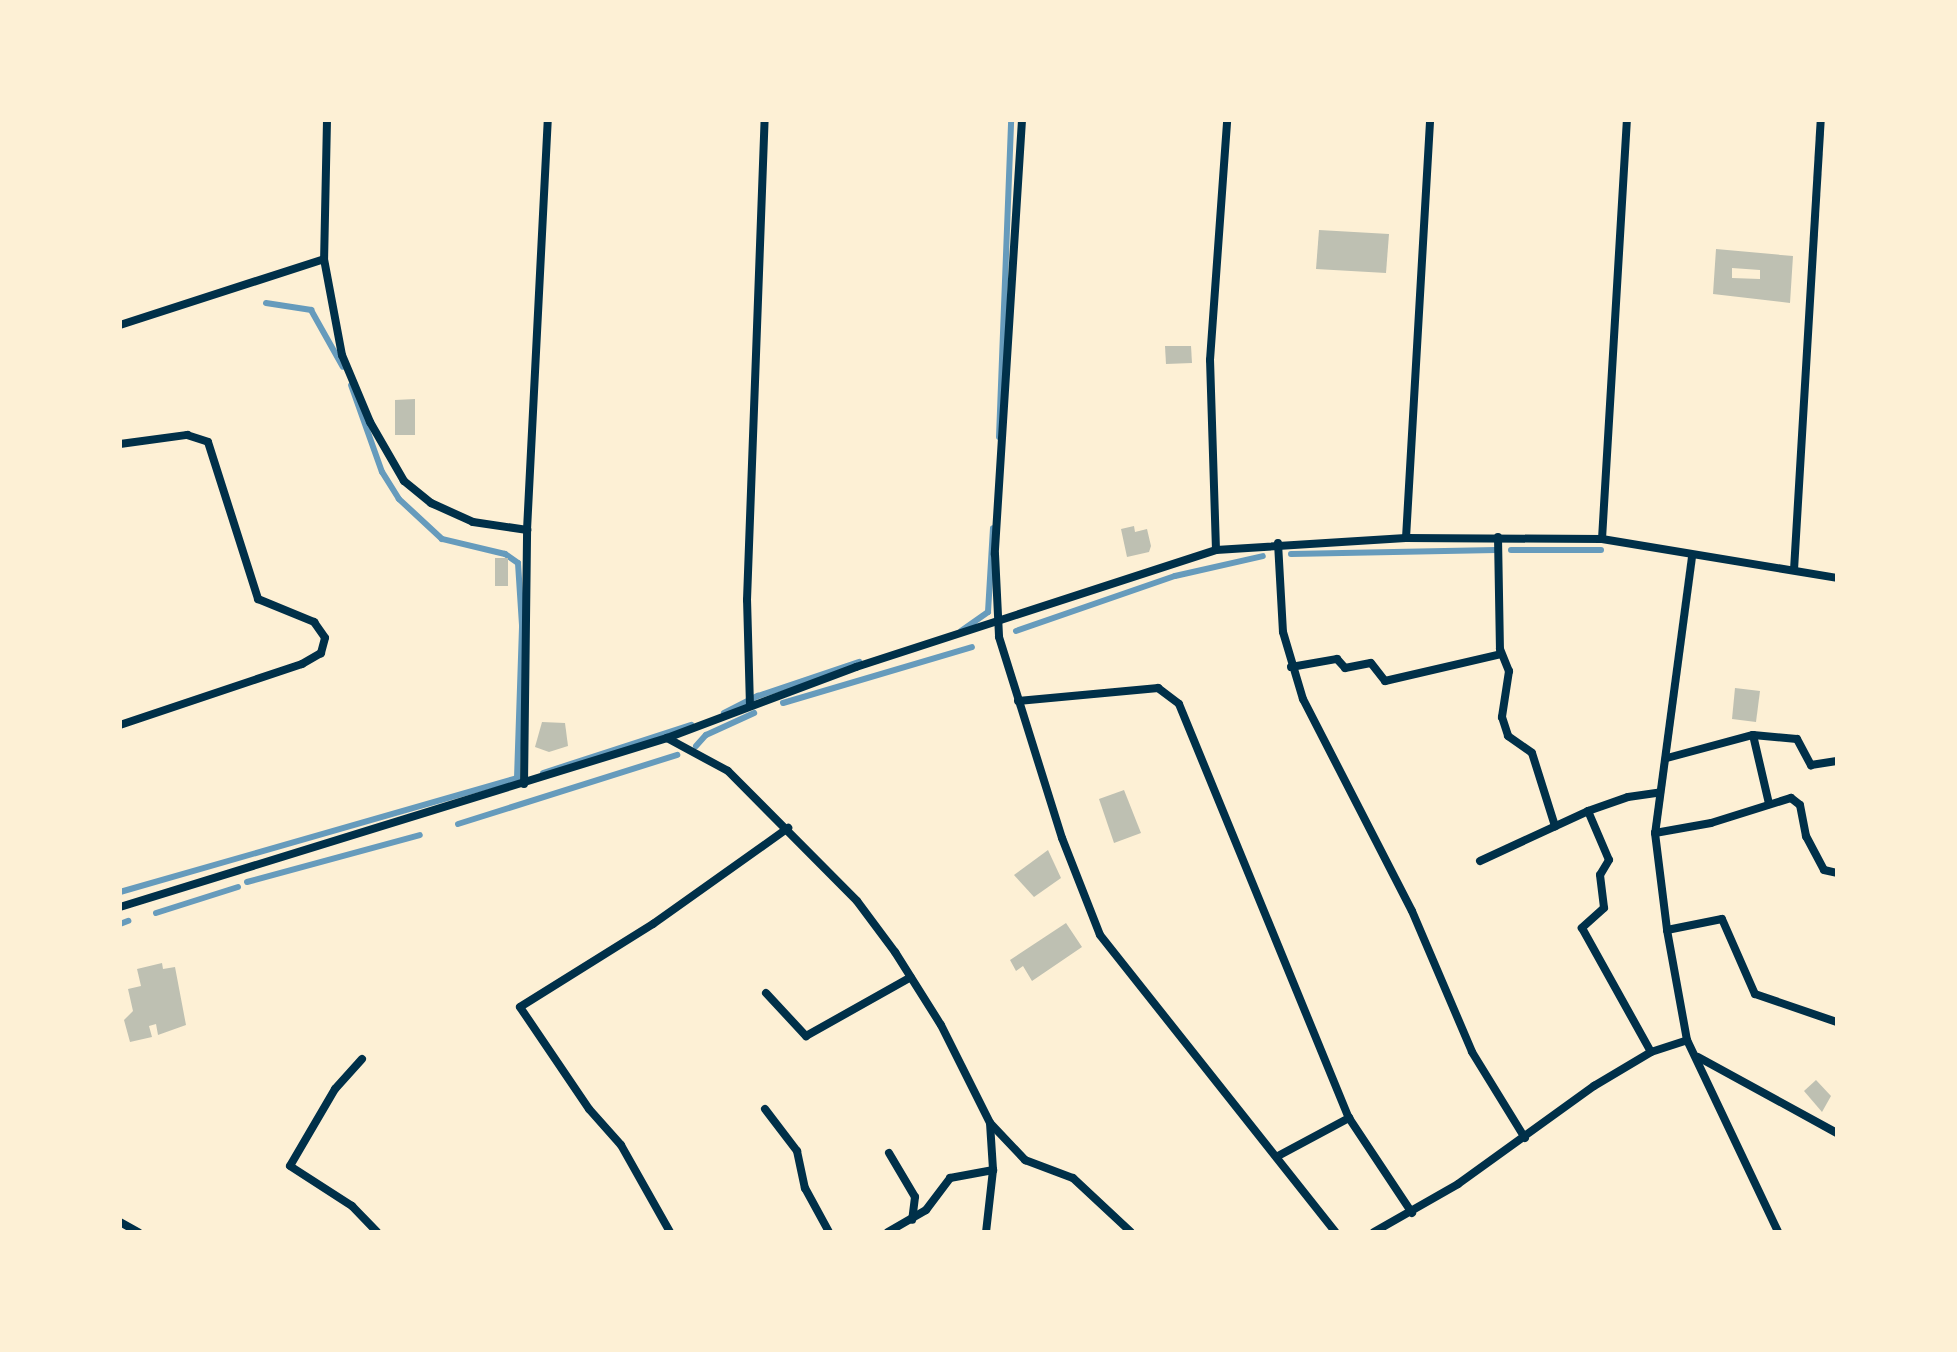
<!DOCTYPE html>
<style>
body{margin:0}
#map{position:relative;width:1957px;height:1352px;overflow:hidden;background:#fdf0d5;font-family:"PT Sans",sans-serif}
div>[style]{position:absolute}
.stream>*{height:6px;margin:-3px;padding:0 3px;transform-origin:3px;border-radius:3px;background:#669bbc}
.building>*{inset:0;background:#bec0b2}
.minor>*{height:8px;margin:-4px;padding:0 4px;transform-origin:4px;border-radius:4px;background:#003049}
span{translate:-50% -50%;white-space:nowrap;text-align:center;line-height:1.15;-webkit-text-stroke:8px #fdf0d5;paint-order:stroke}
.frame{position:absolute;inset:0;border:122px solid #fdf0d5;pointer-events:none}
</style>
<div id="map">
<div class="stream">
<i style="left:266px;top:303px;width:46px;rotate:8.8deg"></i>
<i style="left:311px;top:310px;width:65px;rotate:60.7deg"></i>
<i style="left:999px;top:437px;width:317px;rotate:-87.8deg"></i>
<i style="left:1511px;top:550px;width:90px"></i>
<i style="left:1291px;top:554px;width:205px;rotate:-1.1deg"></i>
<i style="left:961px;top:631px;width:33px;rotate:-35deg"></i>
<i style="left:988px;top:612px;width:84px;rotate:-86.6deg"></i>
<i style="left:1016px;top:631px;width:168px;rotate:-19.1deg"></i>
<i style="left:1175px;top:576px;width:90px;rotate:-12.8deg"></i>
<i style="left:783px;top:703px;width:197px;rotate:-16.5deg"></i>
<i style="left:724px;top:713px;width:38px;rotate:-27deg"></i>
<i style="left:758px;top:696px;width:107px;rotate:-18.6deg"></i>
<i style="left:696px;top:746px;width:15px;rotate:-48deg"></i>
<i style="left:706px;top:735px;width:53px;rotate:-24.6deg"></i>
<i style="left:543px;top:773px;width:156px;rotate:-18deg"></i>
<i style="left:458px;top:824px;width:230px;rotate:-17.5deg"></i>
<i style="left:247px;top:882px;width:179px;rotate:-15.2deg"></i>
<i style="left:120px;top:892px;width:413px;rotate:-16deg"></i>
<i style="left:517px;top:778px;width:153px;rotate:-88.1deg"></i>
<i style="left:522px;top:625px;width:62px;rotate:-93.7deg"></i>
<i style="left:518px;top:563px;width:16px;rotate:-145deg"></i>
<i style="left:505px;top:554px;width:65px;rotate:-166.6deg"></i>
<i style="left:442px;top:539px;width:59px;rotate:-137.1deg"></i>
<i style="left:399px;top:499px;width:32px;rotate:-122deg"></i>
<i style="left:382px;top:472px;width:92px;rotate:-109.6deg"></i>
<i style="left:156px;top:913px;width:86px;rotate:-17.6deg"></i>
<i style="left:120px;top:924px;width:9px;rotate:-21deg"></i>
</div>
<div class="building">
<i style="clip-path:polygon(1319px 230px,1389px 234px,1386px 273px,1316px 269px)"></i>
<i style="clip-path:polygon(evenodd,1716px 249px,1793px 256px,1790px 303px,1713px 294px,1716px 249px,1732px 268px,1760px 270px,1760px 279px,1732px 278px,1732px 268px)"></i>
<i style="clip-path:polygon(1165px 346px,1191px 346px,1192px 363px,1166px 364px)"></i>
<i style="clip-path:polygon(415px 399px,415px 435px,395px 435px,395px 400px)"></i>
<i style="clip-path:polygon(1134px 526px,1135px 532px,1147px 529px,1151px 546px,1149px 552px,1127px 557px,1121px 529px)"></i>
<i style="clip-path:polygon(495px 558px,508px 558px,508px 586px,495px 586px)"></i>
<i style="clip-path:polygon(1735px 688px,1760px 691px,1756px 722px,1732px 719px)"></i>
<i style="clip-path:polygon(542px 722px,565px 723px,568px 746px,549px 752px,535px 747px)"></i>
<i style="clip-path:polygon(1124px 790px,1141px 833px,1114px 843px,1099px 799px)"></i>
<i style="clip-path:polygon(1048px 850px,1061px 878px,1034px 897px,1014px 875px)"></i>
<i style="clip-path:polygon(1066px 923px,1082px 947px,1032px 981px,1023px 966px,1016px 971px,1010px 960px)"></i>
<i style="clip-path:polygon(162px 963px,163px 969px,175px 967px,186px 1025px,158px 1035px,156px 1024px,149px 1026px,152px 1037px,130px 1042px,124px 1020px,133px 1011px,128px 989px,141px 986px,137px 969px)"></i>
<i style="clip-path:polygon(1816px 1080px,1831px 1096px,1822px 1112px,1804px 1091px)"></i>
</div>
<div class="minor">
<i style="left:327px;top:120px;width:139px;rotate:91.2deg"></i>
<i style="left:324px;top:259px;width:98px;rotate:79.4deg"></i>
<i style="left:342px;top:355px;width:73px;rotate:67.3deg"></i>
<i style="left:370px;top:422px;width:68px;rotate:60deg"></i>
<i style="left:404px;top:481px;width:35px;rotate:39deg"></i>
<i style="left:431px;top:503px;width:46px;rotate:24.3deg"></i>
<i style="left:473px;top:522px;width:55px;rotate:8.4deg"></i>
<i style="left:1022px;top:120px;width:435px;rotate:93.6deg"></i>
<i style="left:995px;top:554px;width:83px;rotate:87.2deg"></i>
<i style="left:999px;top:637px;width:211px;rotate:72.6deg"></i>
<i style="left:1062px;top:838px;width:104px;rotate:68.6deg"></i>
<i style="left:1100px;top:935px;width:379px;rotate:51.6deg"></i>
<i style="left:120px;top:325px;width:214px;rotate:-17.9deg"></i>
<i style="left:120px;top:444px;width:68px;rotate:-7.7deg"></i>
<i style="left:187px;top:435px;width:22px;rotate:18deg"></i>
<i style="left:208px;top:442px;width:165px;rotate:72.3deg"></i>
<i style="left:258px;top:599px;width:61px;rotate:22.3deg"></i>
<i style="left:314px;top:622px;width:19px;rotate:55deg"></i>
<i style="left:325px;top:638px;width:16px;rotate:105deg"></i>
<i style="left:321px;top:653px;width:22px;rotate:150deg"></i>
<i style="left:302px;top:664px;width:192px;rotate:161.5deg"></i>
<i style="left:1498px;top:537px;width:112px;rotate:89deg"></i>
<i style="left:1500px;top:649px;width:24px;rotate:68deg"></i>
<i style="left:1509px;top:671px;width:47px;rotate:98.7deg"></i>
<i style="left:1502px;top:717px;width:20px;rotate:72deg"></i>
<i style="left:1508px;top:736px;width:29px;rotate:35deg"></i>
<i style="left:1532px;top:753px;width:77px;rotate:72.5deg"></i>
<i style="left:1406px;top:538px;width:419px;rotate:-86.7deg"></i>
<i style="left:1602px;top:539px;width:420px;rotate:-86.6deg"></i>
<i style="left:1278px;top:543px;width:89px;rotate:86.8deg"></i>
<i style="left:1283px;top:632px;width:70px;rotate:73.4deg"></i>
<i style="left:1303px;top:699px;width:238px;rotate:62.8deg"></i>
<i style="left:1412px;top:911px;width:153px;rotate:66.9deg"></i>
<i style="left:1472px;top:1052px;width:101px;rotate:58.4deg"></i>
<i style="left:1216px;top:550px;width:190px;rotate:-91.8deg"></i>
<i style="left:1210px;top:360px;width:241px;rotate:-85.9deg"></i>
<i style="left:1692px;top:557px;width:278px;rotate:97.6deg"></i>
<i style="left:1655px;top:833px;width:98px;rotate:82.9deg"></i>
<i style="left:1667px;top:930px;width:112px;rotate:79.7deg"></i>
<i style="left:1687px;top:1040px;width:212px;rotate:64.6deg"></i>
<i style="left:1794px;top:570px;width:451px;rotate:-86.6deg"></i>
<i style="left:1291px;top:667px;width:47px;rotate:-9.9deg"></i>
<i style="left:1337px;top:659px;width:12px;rotate:48deg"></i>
<i style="left:1345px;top:668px;width:26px;rotate:-11deg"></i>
<i style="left:1371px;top:663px;width:23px;rotate:52deg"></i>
<i style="left:1385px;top:681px;width:119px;rotate:-13.1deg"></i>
<i style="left:1018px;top:701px;width:141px;rotate:-5.3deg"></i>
<i style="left:1158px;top:688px;width:26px;rotate:37deg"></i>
<i style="left:1179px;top:704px;width:448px;rotate:67.7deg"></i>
<i style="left:1349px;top:1118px;width:114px;rotate:56.4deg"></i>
<i style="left:750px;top:706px;width:106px;rotate:-91.6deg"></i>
<i style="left:747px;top:600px;width:480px;rotate:-87.9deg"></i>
<i style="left:1753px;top:735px;width:71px;rotate:76.9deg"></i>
<i style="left:667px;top:738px;width:69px;rotate:28.4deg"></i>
<i style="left:728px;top:771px;width:183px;rotate:45.2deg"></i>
<i style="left:857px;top:901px;width:64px;rotate:53.3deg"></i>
<i style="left:895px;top:952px;width:86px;rotate:57.8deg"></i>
<i style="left:941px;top:1025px;width:110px;rotate:63.4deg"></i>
<i style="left:990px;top:1123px;width:47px;rotate:86.3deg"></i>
<i style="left:993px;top:1170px;width:62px;rotate:96.4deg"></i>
<i style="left:1667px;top:758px;width:89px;rotate:-15deg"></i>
<i style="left:1753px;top:735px;width:44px;rotate:5.2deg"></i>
<i style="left:1797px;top:739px;width:30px;rotate:62deg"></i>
<i style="left:1811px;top:765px;width:26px;rotate:-9deg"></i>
<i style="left:524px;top:784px;width:254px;rotate:-89.3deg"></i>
<i style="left:527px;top:530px;width:411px;rotate:-87.1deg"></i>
<i style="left:1588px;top:811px;width:53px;rotate:66.8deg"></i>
<i style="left:1609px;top:860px;width:17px;rotate:121deg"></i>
<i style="left:1600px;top:875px;width:33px;rotate:83deg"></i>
<i style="left:1604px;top:908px;width:30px;rotate:138deg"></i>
<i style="left:1582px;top:928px;width:142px;rotate:60.9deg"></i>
<i style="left:1655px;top:833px;width:57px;rotate:-10.1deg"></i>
<i style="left:1711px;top:823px;width:84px;rotate:-17.4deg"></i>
<i style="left:1791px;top:798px;width:11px;rotate:38deg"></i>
<i style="left:1800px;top:805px;width:32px;rotate:79deg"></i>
<i style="left:1806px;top:836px;width:38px;rotate:62deg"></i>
<i style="left:1824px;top:870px;width:13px;rotate:13deg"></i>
<i style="left:1480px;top:861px;width:119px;rotate:-24.8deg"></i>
<i style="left:1588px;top:811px;width:42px;rotate:-19.3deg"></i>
<i style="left:1628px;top:797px;width:30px;rotate:-8deg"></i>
<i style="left:120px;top:907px;width:573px;rotate:-17.17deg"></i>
<i style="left:667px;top:738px;width:202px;rotate:-20.6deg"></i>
<i style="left:856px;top:667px;width:379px;rotate:-18deg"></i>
<i style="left:1216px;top:550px;width:190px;rotate:-3.6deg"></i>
<i style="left:1406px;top:538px;width:196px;rotate:0.3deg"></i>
<i style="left:1602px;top:539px;width:238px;rotate:9.4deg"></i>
<i style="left:1667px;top:930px;width:56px;rotate:-11.3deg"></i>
<i style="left:1722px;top:919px;width:82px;rotate:66.3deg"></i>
<i style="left:1755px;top:994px;width:87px;rotate:18.9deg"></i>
<i style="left:766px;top:993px;width:59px;rotate:47.1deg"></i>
<i style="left:806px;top:1036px;width:120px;rotate:-29.3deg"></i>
<i style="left:1698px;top:1057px;width:158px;rotate:28.7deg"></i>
<i style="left:362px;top:1059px;width:40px;rotate:132deg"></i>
<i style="left:335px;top:1089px;width:89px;rotate:120.3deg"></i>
<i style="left:290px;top:1166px;width:74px;rotate:32.8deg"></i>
<i style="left:352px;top:1206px;width:36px;rotate:46deg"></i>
<i style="left:765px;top:1109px;width:53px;rotate:52.7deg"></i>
<i style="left:797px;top:1151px;width:38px;rotate:78deg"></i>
<i style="left:805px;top:1188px;width:50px;rotate:61.4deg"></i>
<i style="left:991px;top:1124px;width:50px;rotate:46.6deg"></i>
<i style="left:1025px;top:1160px;width:51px;rotate:20.6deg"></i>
<i style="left:1073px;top:1178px;width:79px;rotate:43deg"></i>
<i style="left:889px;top:1153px;width:51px;rotate:59.4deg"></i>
<i style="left:915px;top:1197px;width:23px;rotate:97deg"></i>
<i style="left:1278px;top:1156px;width:81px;rotate:-28.2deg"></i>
<i style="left:120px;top:1222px;width:21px;rotate:29deg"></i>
<i style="left:670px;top:1232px;width:100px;rotate:-119.4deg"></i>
<i style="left:621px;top:1145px;width:48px;rotate:-131.6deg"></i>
<i style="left:589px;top:1109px;width:123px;rotate:-124.1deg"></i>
<i style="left:520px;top:1007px;width:157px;rotate:-32deg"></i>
<i style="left:653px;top:924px;width:166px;rotate:-35.4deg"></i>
<i style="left:888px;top:1232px;width:44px;rotate:-30.1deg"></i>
<i style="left:926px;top:1210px;width:40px;rotate:-53deg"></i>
<i style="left:950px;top:1178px;width:44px;rotate:-10.5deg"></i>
<i style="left:1374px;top:1232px;width:97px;rotate:-29.7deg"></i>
<i style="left:1458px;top:1184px;width:168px;rotate:-35.8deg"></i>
<i style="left:1594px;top:1086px;width:66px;rotate:-30.8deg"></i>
<i style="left:1651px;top:1052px;width:38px;rotate:-18deg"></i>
</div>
<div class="frame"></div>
</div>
